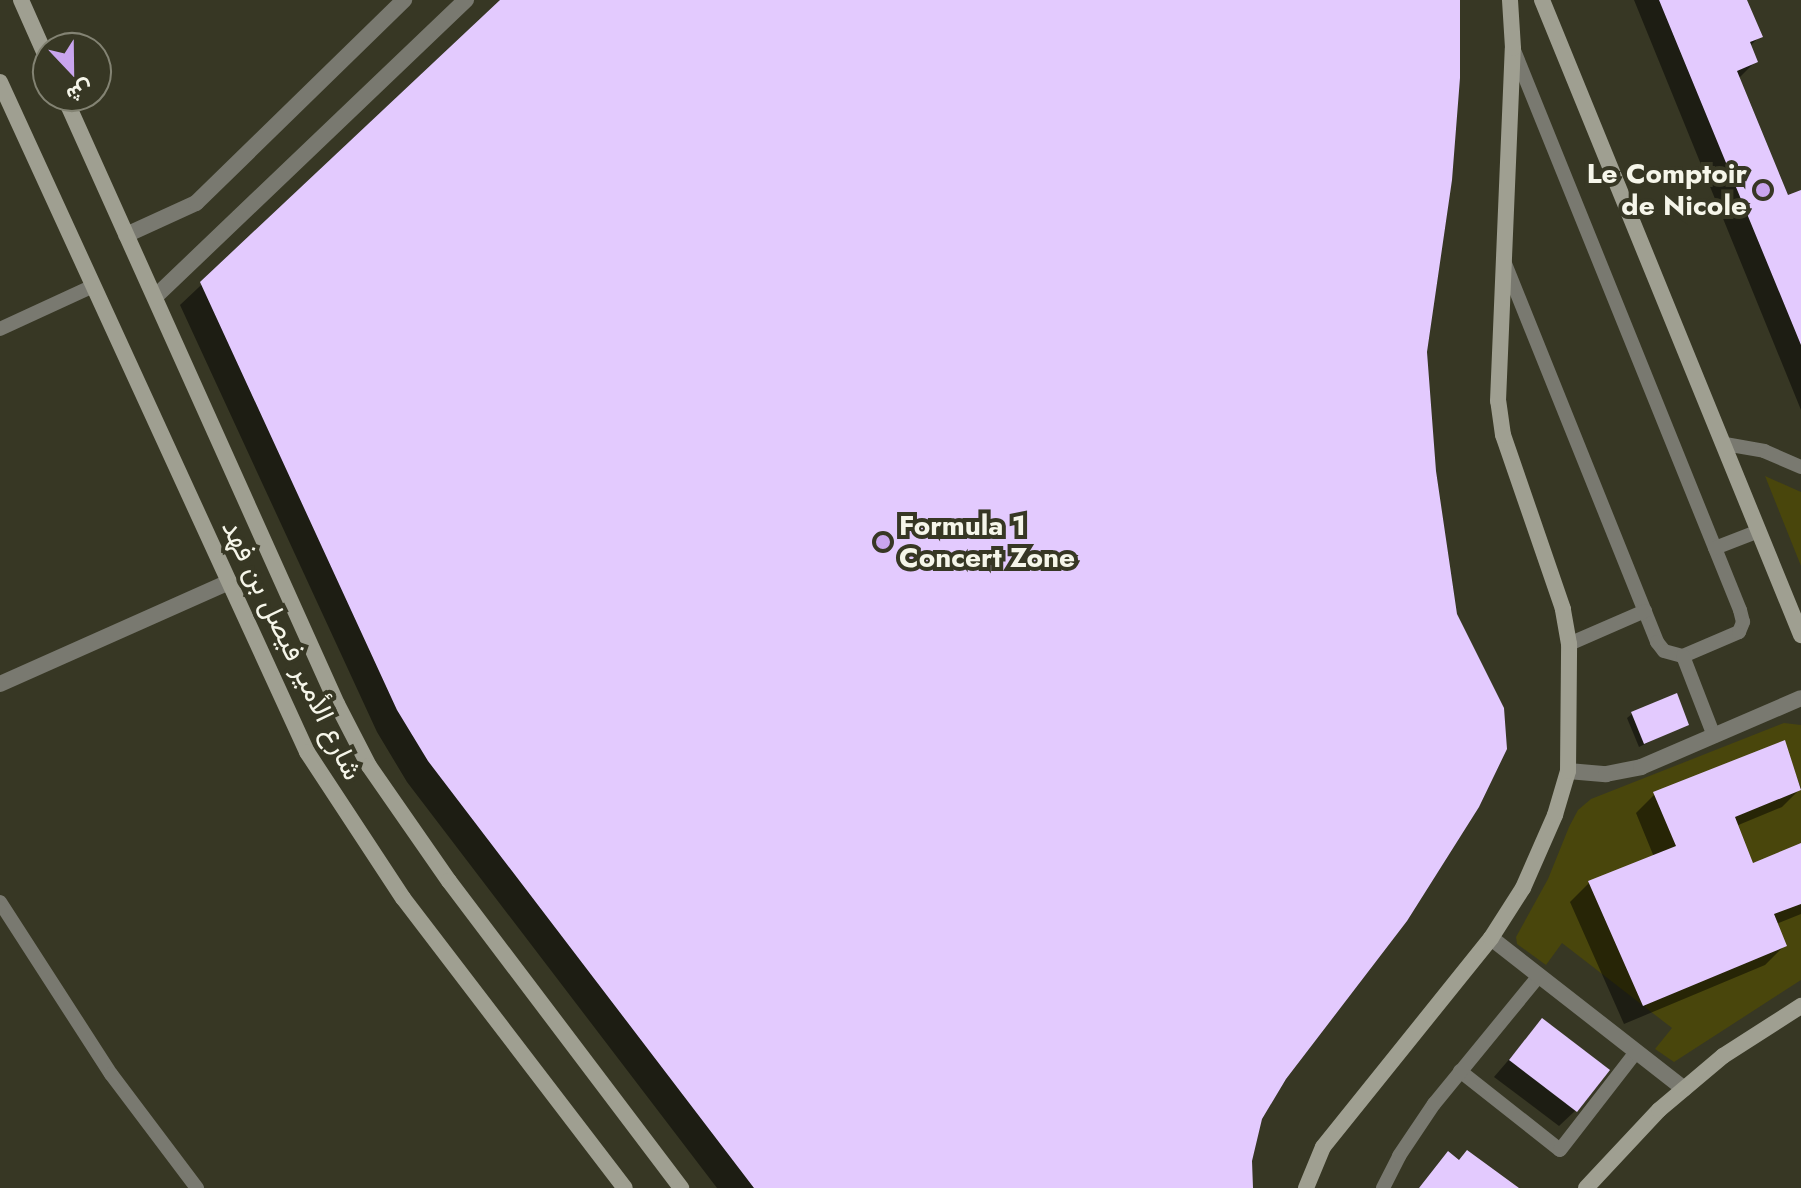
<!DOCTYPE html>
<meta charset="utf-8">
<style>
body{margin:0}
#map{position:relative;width:1801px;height:1188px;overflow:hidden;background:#373724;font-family:Jost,Vazirmatn,sans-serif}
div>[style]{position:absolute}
.green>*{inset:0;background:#49460c}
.shadow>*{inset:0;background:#0007}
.building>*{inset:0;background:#e3cafe}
.service>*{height:14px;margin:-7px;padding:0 7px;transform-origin:7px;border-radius:7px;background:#797970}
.minor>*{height:16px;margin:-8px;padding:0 8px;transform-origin:8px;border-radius:8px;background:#797970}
.secondary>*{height:16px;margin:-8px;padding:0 8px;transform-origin:8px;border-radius:8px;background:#9f9f91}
.dots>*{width:22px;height:22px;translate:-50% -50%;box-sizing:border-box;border:4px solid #373724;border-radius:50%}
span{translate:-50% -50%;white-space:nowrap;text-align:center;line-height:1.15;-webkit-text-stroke:8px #373724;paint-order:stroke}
.poi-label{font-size:28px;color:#f6f6ea;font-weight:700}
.right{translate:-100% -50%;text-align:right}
.left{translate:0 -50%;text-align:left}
.street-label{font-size:28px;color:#f6f6ea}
.north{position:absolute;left:32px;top:32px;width:80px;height:80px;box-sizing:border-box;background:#373724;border:2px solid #838373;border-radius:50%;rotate:158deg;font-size:22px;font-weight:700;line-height:32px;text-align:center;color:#f6f6ea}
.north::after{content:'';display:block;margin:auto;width:28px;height:36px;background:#c9a5ee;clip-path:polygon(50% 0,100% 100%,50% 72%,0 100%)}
</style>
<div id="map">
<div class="green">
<i style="clip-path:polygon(1765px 476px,1801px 492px,1801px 566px)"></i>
<i style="clip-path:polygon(1784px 723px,1801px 725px,1801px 980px,1674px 1062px,1655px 1049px,1672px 1028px,1562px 943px,1546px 965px,1517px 944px,1516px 937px,1548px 879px,1569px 827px,1578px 810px,1591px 799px)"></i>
</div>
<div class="shadow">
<i style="clip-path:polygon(503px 0,1458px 0,1285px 1077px,1261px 1118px,1250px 1161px,1251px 1188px,717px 1188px,407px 782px,377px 732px,180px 305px)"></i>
<i style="clip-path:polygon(1634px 0,1745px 0,1760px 36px,1749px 47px,1755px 62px,1738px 79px,1787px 198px,1801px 193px,1801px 410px)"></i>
<i style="clip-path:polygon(1632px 714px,1686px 724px,1639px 747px,1627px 718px)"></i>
<i style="clip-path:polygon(1783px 743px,1801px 788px,1782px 807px,1736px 826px,1752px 866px,1801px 845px,1801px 914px,1776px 924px,1784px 946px,1765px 965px,1624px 1024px,1570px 902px,1589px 883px,1654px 857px,1636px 813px,1655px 794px)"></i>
<i style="clip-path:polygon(1542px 1021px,1576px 1110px,1559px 1126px,1494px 1077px)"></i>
</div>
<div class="building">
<i style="clip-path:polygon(500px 0,1460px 0,1460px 78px,1452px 180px,1427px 352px,1436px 471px,1457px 614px,1504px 708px,1507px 749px,1479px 807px,1407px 921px,1286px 1079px,1262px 1119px,1252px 1161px,1253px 1188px,754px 1188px,428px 761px,397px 710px,200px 282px)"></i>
<i style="clip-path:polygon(1659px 0,1747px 0,1763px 37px,1750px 42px,1758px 62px,1737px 71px,1788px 195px,1801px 190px,1801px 345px)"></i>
<i style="clip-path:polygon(1677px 693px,1689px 725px,1644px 744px,1631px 712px)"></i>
<i style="clip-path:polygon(1785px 740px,1801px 790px,1735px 817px,1753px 863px,1801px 843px,1801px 904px,1774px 914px,1787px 946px,1643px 1006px,1588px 881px,1676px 846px,1653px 792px)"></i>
<i style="clip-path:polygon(1542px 1018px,1610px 1070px,1577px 1112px,1509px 1060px)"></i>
<i style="clip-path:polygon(1467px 1150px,1519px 1188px,1419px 1188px,1448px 1151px,1459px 1160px)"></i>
</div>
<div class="service">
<i style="left:1504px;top:261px;width:411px;rotate:68.1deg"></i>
<i style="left:1657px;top:642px;width:11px;rotate:52deg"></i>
<i style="left:1664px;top:651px;width:20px;rotate:15deg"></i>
<i style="left:1683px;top:656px;width:61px;rotate:-23.2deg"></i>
<i style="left:1739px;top:632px;width:11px;rotate:-68deg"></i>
<i style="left:1743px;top:622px;width:12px;rotate:-104deg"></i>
<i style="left:1740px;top:610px;width:606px;rotate:-111.99deg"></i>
<i style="left:0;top:329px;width:100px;rotate:-24.8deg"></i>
<i style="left:1725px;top:444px;width:40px;rotate:10deg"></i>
<i style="left:1764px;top:451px;width:40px;rotate:23.4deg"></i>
<i style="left:1715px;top:548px;width:47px;rotate:-21.1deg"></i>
<i style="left:1569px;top:644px;width:83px;rotate:-23.5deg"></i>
<i style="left:1683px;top:656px;width:86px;rotate:68.8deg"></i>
<i style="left:0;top:902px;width:205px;rotate:57.2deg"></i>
<i style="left:111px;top:1074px;width:143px;rotate:53deg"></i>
<i style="left:1460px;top:1071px;width:127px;rotate:38.3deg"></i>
<i style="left:1560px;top:1150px;width:124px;rotate:-52.2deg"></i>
<i style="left:1383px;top:1188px;width:36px;rotate:-63deg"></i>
<i style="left:1399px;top:1156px;width:63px;rotate:-56.1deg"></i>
<i style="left:1434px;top:1104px;width:164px;rotate:-50.7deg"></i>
</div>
<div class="minor">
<i style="left:126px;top:235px;width:77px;rotate:-24.6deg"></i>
<i style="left:196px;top:203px;width:291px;rotate:-44.3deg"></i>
<i style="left:156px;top:296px;width:429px;rotate:-43.7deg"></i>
<i style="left:0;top:684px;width:251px;rotate:-24deg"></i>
<i style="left:1568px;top:771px;width:38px;rotate:5deg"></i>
<i style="left:1606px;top:774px;width:36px;rotate:-11deg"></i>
<i style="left:1641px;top:767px;width:174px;rotate:-23.3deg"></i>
<i style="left:1491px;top:938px;width:245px;rotate:38deg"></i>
</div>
<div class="secondary">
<i style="left:21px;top:0;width:67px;rotate:66.1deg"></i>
<i style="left:1542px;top:0;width:686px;rotate:67.81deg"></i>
<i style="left:0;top:82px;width:737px;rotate:65.38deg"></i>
<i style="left:307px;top:752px;width:175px;rotate:56.7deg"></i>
<i style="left:403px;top:898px;width:365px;rotate:52.6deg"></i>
<i style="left:64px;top:96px;width:666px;rotate:65.82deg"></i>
<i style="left:337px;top:704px;width:70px;rotate:62.7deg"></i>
<i style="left:369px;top:766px;width:140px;rotate:55.2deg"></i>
<i style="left:449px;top:881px;width:385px;rotate:52.9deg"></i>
<i style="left:1306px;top:1188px;width:44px;rotate:-67.5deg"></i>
<i style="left:1323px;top:1147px;width:268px;rotate:-51.2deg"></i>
<i style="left:1491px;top:938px;width:59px;rotate:-57.4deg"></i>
<i style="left:1523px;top:888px;width:80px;rotate:-66.3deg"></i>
<i style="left:1555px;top:815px;width:46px;rotate:-73.5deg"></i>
<i style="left:1568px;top:771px;width:127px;rotate:-89.5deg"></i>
<i style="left:1569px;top:644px;width:36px;rotate:-100deg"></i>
<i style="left:1563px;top:609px;width:184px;rotate:-109deg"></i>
<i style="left:1503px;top:435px;width:34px;rotate:-98deg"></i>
<i style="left:1498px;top:401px;width:353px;rotate:-87.6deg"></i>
<i style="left:1513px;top:48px;width:48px;rotate:-93.6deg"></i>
<i style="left:1586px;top:1188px;width:107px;rotate:-46.9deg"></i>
<i style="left:1659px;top:1110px;width:84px;rotate:-40.2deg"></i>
<i style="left:1723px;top:1056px;width:93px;rotate:-32.7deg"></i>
</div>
<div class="dots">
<i style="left:1763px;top:190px;background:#c9a5ee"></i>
<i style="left:883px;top:542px;background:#c9a5ee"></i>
</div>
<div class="poi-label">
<span class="right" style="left:1747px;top:190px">Le Comptoir<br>de Nicole</span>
<span class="left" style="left:899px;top:542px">Formula 1<br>Concert Zone</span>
</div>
<div class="street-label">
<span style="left:292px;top:650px;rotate:64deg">شارع الأمير فيصل بن فهد</span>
</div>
<div class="north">ش</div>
</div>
